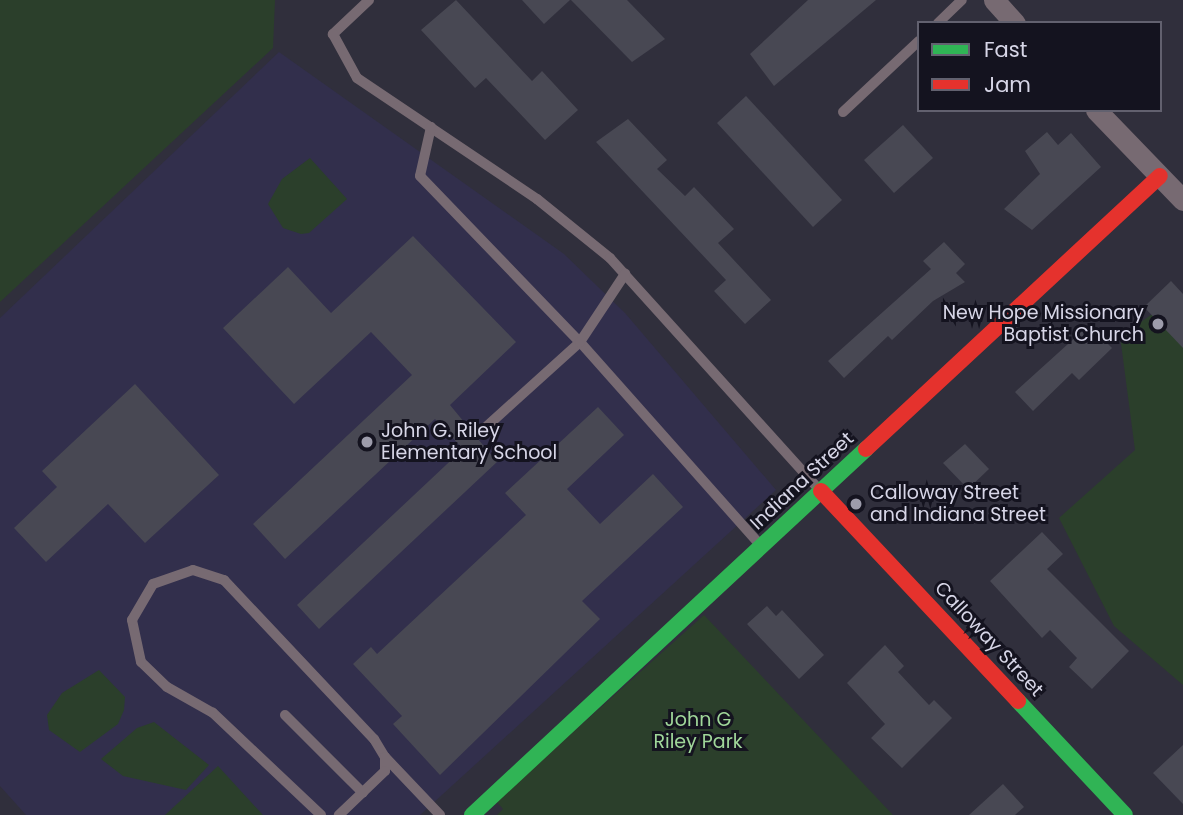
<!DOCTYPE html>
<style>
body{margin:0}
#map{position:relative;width:1183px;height:815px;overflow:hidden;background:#302f3c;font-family:Poppins,sans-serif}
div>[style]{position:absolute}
.built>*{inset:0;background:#322f4c}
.green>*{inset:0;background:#2b3f2b}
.building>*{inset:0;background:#484853}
.lane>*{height:10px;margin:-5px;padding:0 5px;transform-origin:5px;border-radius:5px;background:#776a72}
.street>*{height:21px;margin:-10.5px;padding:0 10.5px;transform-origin:10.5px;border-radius:10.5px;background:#776a72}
.fast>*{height:16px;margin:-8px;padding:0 8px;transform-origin:8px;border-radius:8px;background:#30b455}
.jam>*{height:16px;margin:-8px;padding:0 8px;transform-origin:8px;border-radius:8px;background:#e5322d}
.dots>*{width:19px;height:19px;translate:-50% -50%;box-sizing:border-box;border:4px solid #14131f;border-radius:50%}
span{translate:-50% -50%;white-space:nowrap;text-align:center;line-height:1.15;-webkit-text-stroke:6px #14131f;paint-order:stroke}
.poi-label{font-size:19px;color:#d7d6e7}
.right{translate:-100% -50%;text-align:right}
.left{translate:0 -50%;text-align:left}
.street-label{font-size:19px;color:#d7d6e7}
.park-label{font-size:19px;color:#a0d79a}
.legend{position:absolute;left:917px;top:21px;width:245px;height:91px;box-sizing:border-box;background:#14131f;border:2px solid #62616f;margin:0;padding:9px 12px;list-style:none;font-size:21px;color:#d7d6e7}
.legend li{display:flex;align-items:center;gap:14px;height:35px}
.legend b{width:35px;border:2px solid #62616f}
</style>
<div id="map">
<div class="built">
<i style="clip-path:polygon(279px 52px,564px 254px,625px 313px,776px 490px,420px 815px,26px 815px,0 786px,0 318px)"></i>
</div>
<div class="green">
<i style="clip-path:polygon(0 0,275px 0,273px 48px,0 302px)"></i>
<i style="clip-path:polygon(310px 158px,347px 199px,309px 233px,301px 234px,283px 228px,268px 204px,282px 179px)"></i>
<i style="clip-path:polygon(1154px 313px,1183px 347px,1183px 685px,1114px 626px,1059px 518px,1135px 450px,1120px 336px)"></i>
<i style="clip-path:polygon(704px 615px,893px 815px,497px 815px,503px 809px,496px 801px)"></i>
<i style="clip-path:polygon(99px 670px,125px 697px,124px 710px,118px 724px,80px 752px,49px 730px,47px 715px,62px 693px)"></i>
<i style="clip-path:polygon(154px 722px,209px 765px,186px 790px,123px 776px,101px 759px,137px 728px)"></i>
<i style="clip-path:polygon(218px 766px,263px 815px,165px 815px)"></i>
</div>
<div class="building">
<i style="clip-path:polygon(456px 0,532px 81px,542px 71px,578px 110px,545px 140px,486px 78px,475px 88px,421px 30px)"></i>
<i style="clip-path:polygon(522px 0,570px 0,544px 24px)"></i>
<i style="clip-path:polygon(571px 0,627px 0,665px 39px,632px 62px)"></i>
<i style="clip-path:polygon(808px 0,876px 0,774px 86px,750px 54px)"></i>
<i style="clip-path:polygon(746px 96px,842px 200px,813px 227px,717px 123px)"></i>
<i style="clip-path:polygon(628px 119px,667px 160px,657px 169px,685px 196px,694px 187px,734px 229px,718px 243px,771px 300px,745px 324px,714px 291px,726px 280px,596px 142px)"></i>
<i style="clip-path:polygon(903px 125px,933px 158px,894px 193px,864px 160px)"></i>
<i style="clip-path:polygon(1047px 132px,1058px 145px,1071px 133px,1101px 167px,1032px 230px,1004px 209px,1040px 174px,1025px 151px)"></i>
<i style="clip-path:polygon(413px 236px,516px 342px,450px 405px,497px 462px,319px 629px,297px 605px,463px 449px,435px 419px,285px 559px,253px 524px,412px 375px,371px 332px,294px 404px,223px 328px,288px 267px,331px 313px)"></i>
<i style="clip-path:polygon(944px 242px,965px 264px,956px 273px,965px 282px,933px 301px,892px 340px,888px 336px,844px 378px,828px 361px,931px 269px,923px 261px)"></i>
<i style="clip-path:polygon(1171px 281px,1183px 294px,1183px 348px,1144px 307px)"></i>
<i style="clip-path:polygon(1089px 325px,1112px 348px,1079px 380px,1072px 373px,1033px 411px,1015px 392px)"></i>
<i style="clip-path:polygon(135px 384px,219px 475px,145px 543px,108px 504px,46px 562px,14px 528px,57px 487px,42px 471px)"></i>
<i style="clip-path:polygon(598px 407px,624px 435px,567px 489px,600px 524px,653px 474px,683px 507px,582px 601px,600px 619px,440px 775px,393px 724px,402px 716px,353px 664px,371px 647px,377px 654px,526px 515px,505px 493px)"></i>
<i style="clip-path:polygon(965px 444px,989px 469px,968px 489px,943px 463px)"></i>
<i style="clip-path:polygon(1042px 532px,1063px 554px,1047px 569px,1129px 651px,1092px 689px,1069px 667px,1077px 658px,1050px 630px,1042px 638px,990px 581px)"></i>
<i style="clip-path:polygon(767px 606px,776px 616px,782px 610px,824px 655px,799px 679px,747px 624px)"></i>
<i style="clip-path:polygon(885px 645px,904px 666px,898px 672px,929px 705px,934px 700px,952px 718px,902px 768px,871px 738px,885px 724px,847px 683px)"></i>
<i style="clip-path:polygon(1183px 745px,1183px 804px,1153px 773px)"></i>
<i style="clip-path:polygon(1003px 784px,1024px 807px,1015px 815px,969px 815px)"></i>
</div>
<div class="lane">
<i style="left:369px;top:0;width:50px;rotate:136.6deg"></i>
<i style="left:333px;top:34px;width:50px;rotate:61.4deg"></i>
<i style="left:357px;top:78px;width:217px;rotate:33.9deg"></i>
<i style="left:537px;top:199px;width:94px;rotate:38.9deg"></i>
<i style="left:610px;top:258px;width:312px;rotate:47.9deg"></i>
<i style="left:938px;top:23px;width:33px;rotate:-44deg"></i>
<i style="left:843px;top:112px;width:104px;rotate:-43.1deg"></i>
<i style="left:431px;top:127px;width:50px;rotate:102.7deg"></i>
<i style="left:420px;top:176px;width:231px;rotate:46.1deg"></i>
<i style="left:580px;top:342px;width:271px;rotate:48.4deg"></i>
<i style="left:486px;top:427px;width:127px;rotate:-42.1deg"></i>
<i style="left:580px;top:342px;width:82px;rotate:-56.5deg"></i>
<i style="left:285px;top:715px;width:110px;rotate:45deg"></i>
<i style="left:385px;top:757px;width:80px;rotate:46.5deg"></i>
<i style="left:321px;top:815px;width:149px;rotate:-136.6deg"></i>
<i style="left:213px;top:713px;width:53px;rotate:-150.5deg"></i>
<i style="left:167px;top:687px;width:36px;rotate:-136deg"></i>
<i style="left:141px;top:662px;width:43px;rotate:-102.1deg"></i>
<i style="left:132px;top:620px;width:42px;rotate:-59.7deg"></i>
<i style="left:153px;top:584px;width:42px;rotate:-19.3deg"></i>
<i style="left:193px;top:570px;width:33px;rotate:18deg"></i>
<i style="left:224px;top:580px;width:219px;rotate:46.7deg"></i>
<i style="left:374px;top:739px;width:21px;rotate:59deg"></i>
<i style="left:385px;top:757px;width:14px;rotate:90deg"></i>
<i style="left:385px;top:771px;width:64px;rotate:136.3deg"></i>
</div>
<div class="street">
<i style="left:994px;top:0;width:31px;rotate:48deg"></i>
<i style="left:1096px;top:110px;width:125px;rotate:46deg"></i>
</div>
<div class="fast">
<i style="left:1018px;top:701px;width:156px;rotate:46.8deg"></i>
<i style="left:472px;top:815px;width:538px;rotate:-42.89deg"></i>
</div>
<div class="jam">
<i style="left:866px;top:449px;width:401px;rotate:-42.9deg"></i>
<i style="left:821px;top:491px;width:288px;rotate:46.8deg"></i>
</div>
<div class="dots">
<i style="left:1158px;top:324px;background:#9d9cab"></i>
<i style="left:367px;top:442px;background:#9d9cab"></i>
<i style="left:856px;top:504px;background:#9d9cab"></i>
</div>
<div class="poi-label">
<span class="right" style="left:1144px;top:324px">New Hope Missionary<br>Baptist Church</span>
<span class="left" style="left:381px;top:442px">John G. Riley<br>Elementary School</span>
<span class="left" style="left:870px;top:504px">Calloway Street<br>and Indiana Street</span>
</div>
<div class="street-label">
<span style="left:802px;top:481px;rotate:-43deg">Indiana Street</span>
<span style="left:989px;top:639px;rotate:47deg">Calloway Street</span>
</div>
<div class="park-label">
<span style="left:698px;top:731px">John G<br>Riley Park</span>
</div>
<ul class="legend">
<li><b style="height:9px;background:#30b455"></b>Fast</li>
<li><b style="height:9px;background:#e5322d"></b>Jam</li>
</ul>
</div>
